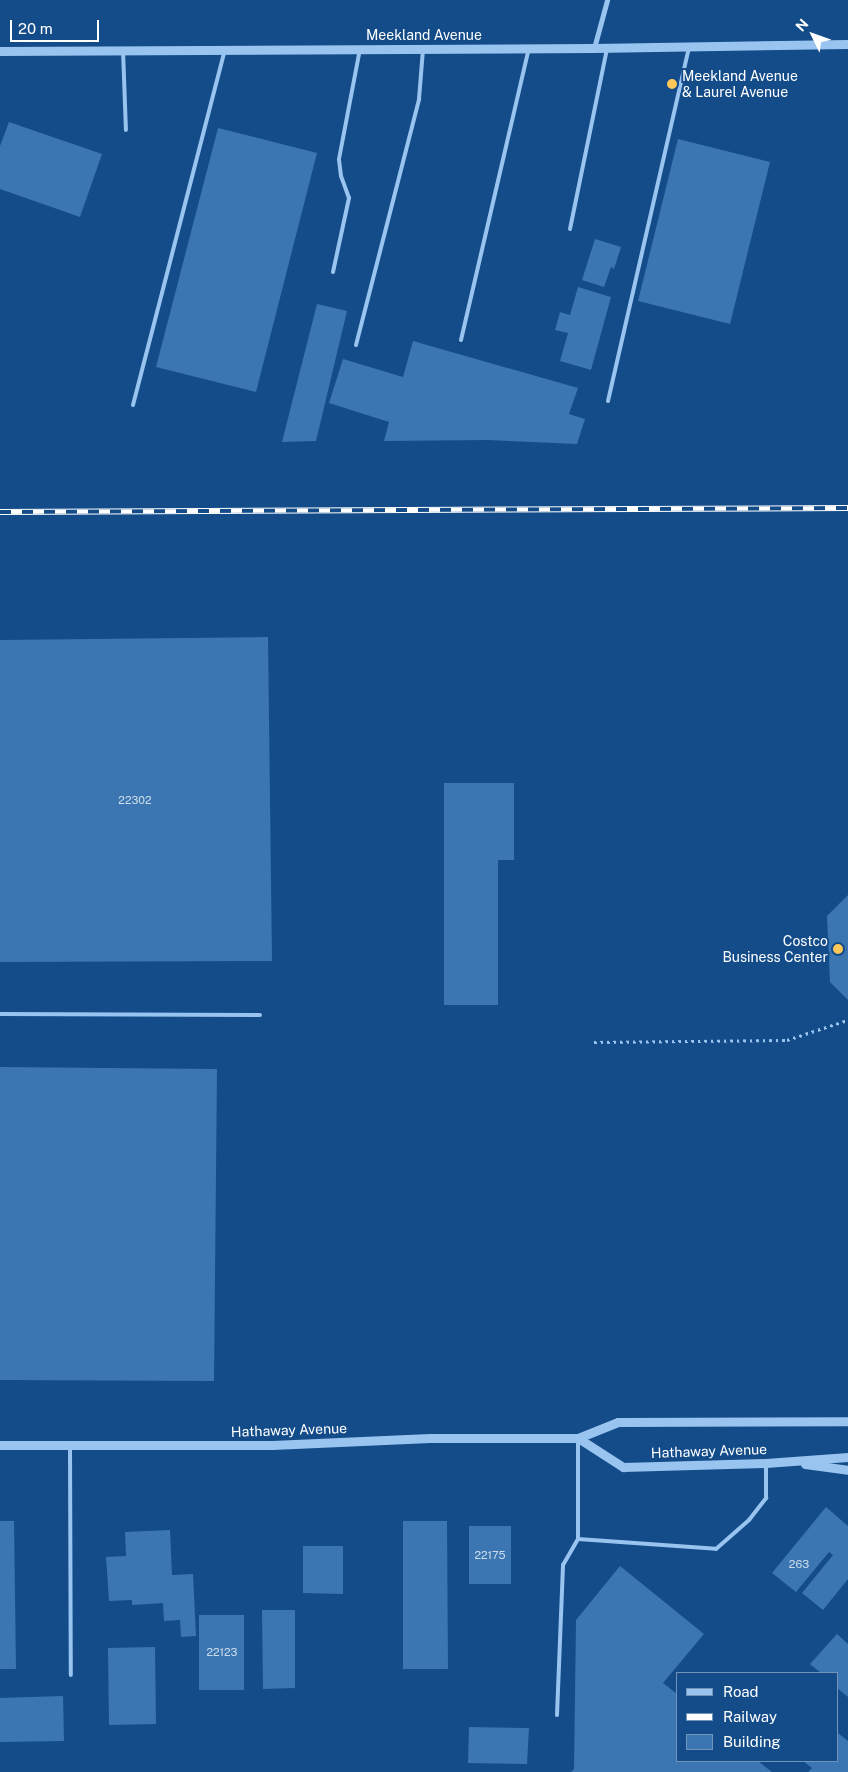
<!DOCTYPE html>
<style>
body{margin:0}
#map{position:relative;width:848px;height:1772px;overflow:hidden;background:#134c89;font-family:"Public Sans",sans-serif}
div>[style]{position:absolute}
.building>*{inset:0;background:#3b76b2}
.path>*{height:3px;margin-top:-1.5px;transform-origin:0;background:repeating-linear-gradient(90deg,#99c4f0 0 2.5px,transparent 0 6.5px)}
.service>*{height:4px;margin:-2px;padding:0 2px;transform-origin:2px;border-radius:2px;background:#99c4f0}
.minor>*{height:5px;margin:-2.5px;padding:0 2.5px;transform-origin:2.5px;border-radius:2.5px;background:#99c4f0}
.tertiary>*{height:9px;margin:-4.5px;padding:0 4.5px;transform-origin:4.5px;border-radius:4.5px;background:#99c4f0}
.rail>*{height:5.5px;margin-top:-2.75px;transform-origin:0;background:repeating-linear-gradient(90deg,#134c89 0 11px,#fff 0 22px);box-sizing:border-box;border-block:1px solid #fff}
.dots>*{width:14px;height:14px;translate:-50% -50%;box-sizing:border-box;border:2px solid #134c89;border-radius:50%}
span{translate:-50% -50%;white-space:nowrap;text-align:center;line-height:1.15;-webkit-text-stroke:4px #134c89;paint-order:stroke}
.number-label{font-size:11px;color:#ceddec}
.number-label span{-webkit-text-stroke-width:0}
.street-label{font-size:14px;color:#fff}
.poi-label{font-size:14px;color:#fff}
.left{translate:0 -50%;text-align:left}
.right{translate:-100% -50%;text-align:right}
.legend{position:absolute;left:676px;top:1672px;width:162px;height:90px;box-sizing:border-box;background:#134c89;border:1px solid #7194b8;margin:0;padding:6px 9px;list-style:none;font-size:15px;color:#fff}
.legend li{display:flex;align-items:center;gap:10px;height:25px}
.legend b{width:25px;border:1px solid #7194b8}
.north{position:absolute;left:788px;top:10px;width:50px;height:50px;-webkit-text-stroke:4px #134c89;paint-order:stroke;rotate:312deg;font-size:14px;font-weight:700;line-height:20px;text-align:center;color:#fff}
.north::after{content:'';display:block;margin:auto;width:18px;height:22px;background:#fff;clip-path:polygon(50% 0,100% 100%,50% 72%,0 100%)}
.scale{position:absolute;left:10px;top:20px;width:89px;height:22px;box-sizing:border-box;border:2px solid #fff;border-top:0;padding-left:6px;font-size:15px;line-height:18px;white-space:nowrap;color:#fff;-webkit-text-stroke:4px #134c89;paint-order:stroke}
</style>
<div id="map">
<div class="building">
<i style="clip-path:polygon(9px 122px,102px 154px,80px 217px,0 189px,0 146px)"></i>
<i style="clip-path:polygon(218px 128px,317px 153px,256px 392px,156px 367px)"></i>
<i style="clip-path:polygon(678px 139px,770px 162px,730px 324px,638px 301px)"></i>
<i style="clip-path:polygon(595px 239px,621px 247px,614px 269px,611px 267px,604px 287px,582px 280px)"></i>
<i style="clip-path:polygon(578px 287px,611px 297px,591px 370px,560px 361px,568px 333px,555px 330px,560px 312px,570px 315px)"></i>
<i style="clip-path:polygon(317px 304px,347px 311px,316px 441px,282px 442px)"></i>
<i style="clip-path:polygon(413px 341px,578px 388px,569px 414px,585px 419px,577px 444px,488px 440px,384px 441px,389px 422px,329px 403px,343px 359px,403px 377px)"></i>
<i style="clip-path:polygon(268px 637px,272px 961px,0 962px,0 640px)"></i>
<i style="clip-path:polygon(444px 783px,514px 783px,514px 860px,498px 860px,498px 1005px,444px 1005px)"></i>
<i style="clip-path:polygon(848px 895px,848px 1000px,830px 982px,827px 916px)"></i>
<i style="clip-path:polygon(0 1067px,217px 1069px,214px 1381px,0 1380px)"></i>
<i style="clip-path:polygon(826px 1507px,848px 1526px,848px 1579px,823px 1610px,802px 1593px,833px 1555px,829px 1552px,796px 1592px,772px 1573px)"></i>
<i style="clip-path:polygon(0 1521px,14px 1521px,16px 1669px,0 1669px)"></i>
<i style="clip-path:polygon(403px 1521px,447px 1521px,448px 1669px,403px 1669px)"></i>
<i style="clip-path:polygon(469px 1526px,511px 1526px,511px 1584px,469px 1584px)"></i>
<i style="clip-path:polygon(170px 1530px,172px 1575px,193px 1574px,196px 1636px,181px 1637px,180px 1620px,164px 1621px,163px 1603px,132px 1605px,132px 1600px,109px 1601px,106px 1557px,126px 1556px,125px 1532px)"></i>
<i style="clip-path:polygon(303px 1546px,343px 1546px,343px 1594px,303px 1593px)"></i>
<i style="clip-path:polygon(620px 1566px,704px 1634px,663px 1683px,677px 1694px,677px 1761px,758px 1761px,772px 1772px,571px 1772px,574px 1769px,576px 1620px)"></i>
<i style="clip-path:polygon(262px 1610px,295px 1610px,295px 1688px,263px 1689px)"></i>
<i style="clip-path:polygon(199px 1615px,244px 1615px,244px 1690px,199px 1690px)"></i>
<i style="clip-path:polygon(837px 1634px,848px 1644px,848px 1697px,837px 1688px,837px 1673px,821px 1673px,810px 1664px)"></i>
<i style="clip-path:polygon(155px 1647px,156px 1724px,109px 1725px,108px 1648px)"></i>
<i style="clip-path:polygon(63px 1696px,64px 1741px,0 1742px,0 1698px)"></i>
<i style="clip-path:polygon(469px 1727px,529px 1728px,527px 1764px,468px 1763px)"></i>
<i style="clip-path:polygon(838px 1733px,848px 1741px,848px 1772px,808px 1772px,812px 1768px,803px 1761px,837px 1761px)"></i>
</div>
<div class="path">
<i style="left:594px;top:1042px;width:193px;rotate:-0.6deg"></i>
<i style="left:787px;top:1040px;width:64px;rotate:-18.2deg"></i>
</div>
<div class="service">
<i style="left:123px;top:50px;width:80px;rotate:87.9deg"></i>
<i style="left:570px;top:229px;width:185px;rotate:-78.4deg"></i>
<i style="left:333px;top:272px;width:76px;rotate:-77.8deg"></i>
<i style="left:349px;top:198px;width:23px;rotate:-110deg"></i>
<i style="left:341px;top:176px;width:17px;rotate:-97deg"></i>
<i style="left:339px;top:159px;width:112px;rotate:-79.2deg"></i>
<i style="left:461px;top:340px;width:300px;rotate:-76.9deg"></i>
<i style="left:356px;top:345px;width:254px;rotate:-75.6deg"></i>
<i style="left:419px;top:99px;width:50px;rotate:-85.4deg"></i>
<i style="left:608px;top:401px;width:363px;rotate:-77.1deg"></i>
<i style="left:133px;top:405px;width:367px;rotate:-75.5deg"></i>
<i style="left:0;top:1014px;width:260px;rotate:0.2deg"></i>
<i style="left:70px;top:1445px;width:230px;rotate:89.8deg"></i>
<i style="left:578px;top:1539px;width:138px;rotate:4.1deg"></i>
<i style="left:716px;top:1549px;width:44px;rotate:-41.3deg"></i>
<i style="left:749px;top:1520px;width:28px;rotate:-52deg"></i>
<i style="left:766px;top:1498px;width:35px;rotate:-90deg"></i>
<i style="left:557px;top:1715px;width:150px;rotate:-87.7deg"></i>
<i style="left:563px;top:1565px;width:30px;rotate:-60deg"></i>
<i style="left:578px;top:1539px;width:98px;rotate:-90deg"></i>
</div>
<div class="minor">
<i style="left:594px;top:48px;width:50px;rotate:-74.8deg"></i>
</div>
<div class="tertiary">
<i style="left:0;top:51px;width:594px;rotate:-0.29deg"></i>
<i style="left:594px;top:48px;width:254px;rotate:-0.9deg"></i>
<i style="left:578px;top:1438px;width:54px;rotate:32.8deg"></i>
<i style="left:623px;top:1467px;width:143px;rotate:-1.6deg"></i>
<i style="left:766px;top:1463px;width:82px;rotate:-4.2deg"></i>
<i style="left:0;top:1445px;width:272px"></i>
<i style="left:272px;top:1445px;width:158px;rotate:-2.5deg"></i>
<i style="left:430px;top:1438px;width:148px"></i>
<i style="left:578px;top:1438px;width:43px;rotate:-21.8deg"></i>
<i style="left:618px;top:1422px;width:230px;rotate:-0.2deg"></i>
<i style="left:805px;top:1464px;width:43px;rotate:7.9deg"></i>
</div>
<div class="rail">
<i style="left:0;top:512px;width:848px;rotate:-0.27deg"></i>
</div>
<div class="dots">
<i style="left:672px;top:84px;background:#ffc758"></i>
<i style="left:838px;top:949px;background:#ffc758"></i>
</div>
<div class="number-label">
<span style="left:135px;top:800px">22302</span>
<span style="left:490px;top:1555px">22175</span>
<span style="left:799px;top:1564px">263</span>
<span style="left:222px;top:1652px">22123</span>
</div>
<div class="street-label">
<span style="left:424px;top:35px">Meekland Avenue</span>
<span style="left:289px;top:1430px;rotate:-2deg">Hathaway Avenue</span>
<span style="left:709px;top:1451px;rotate:-2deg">Hathaway Avenue</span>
</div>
<div class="poi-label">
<span class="left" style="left:682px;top:84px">Meekland Avenue<br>&amp; Laurel Avenue</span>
<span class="right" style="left:828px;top:949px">Costco<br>Business Center</span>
</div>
<ul class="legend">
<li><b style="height:6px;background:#99c4f0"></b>Road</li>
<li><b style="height:6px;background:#fff"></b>Railway</li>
<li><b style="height:14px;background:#3b76b2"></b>Building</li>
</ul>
<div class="north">N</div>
<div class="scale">20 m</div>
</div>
